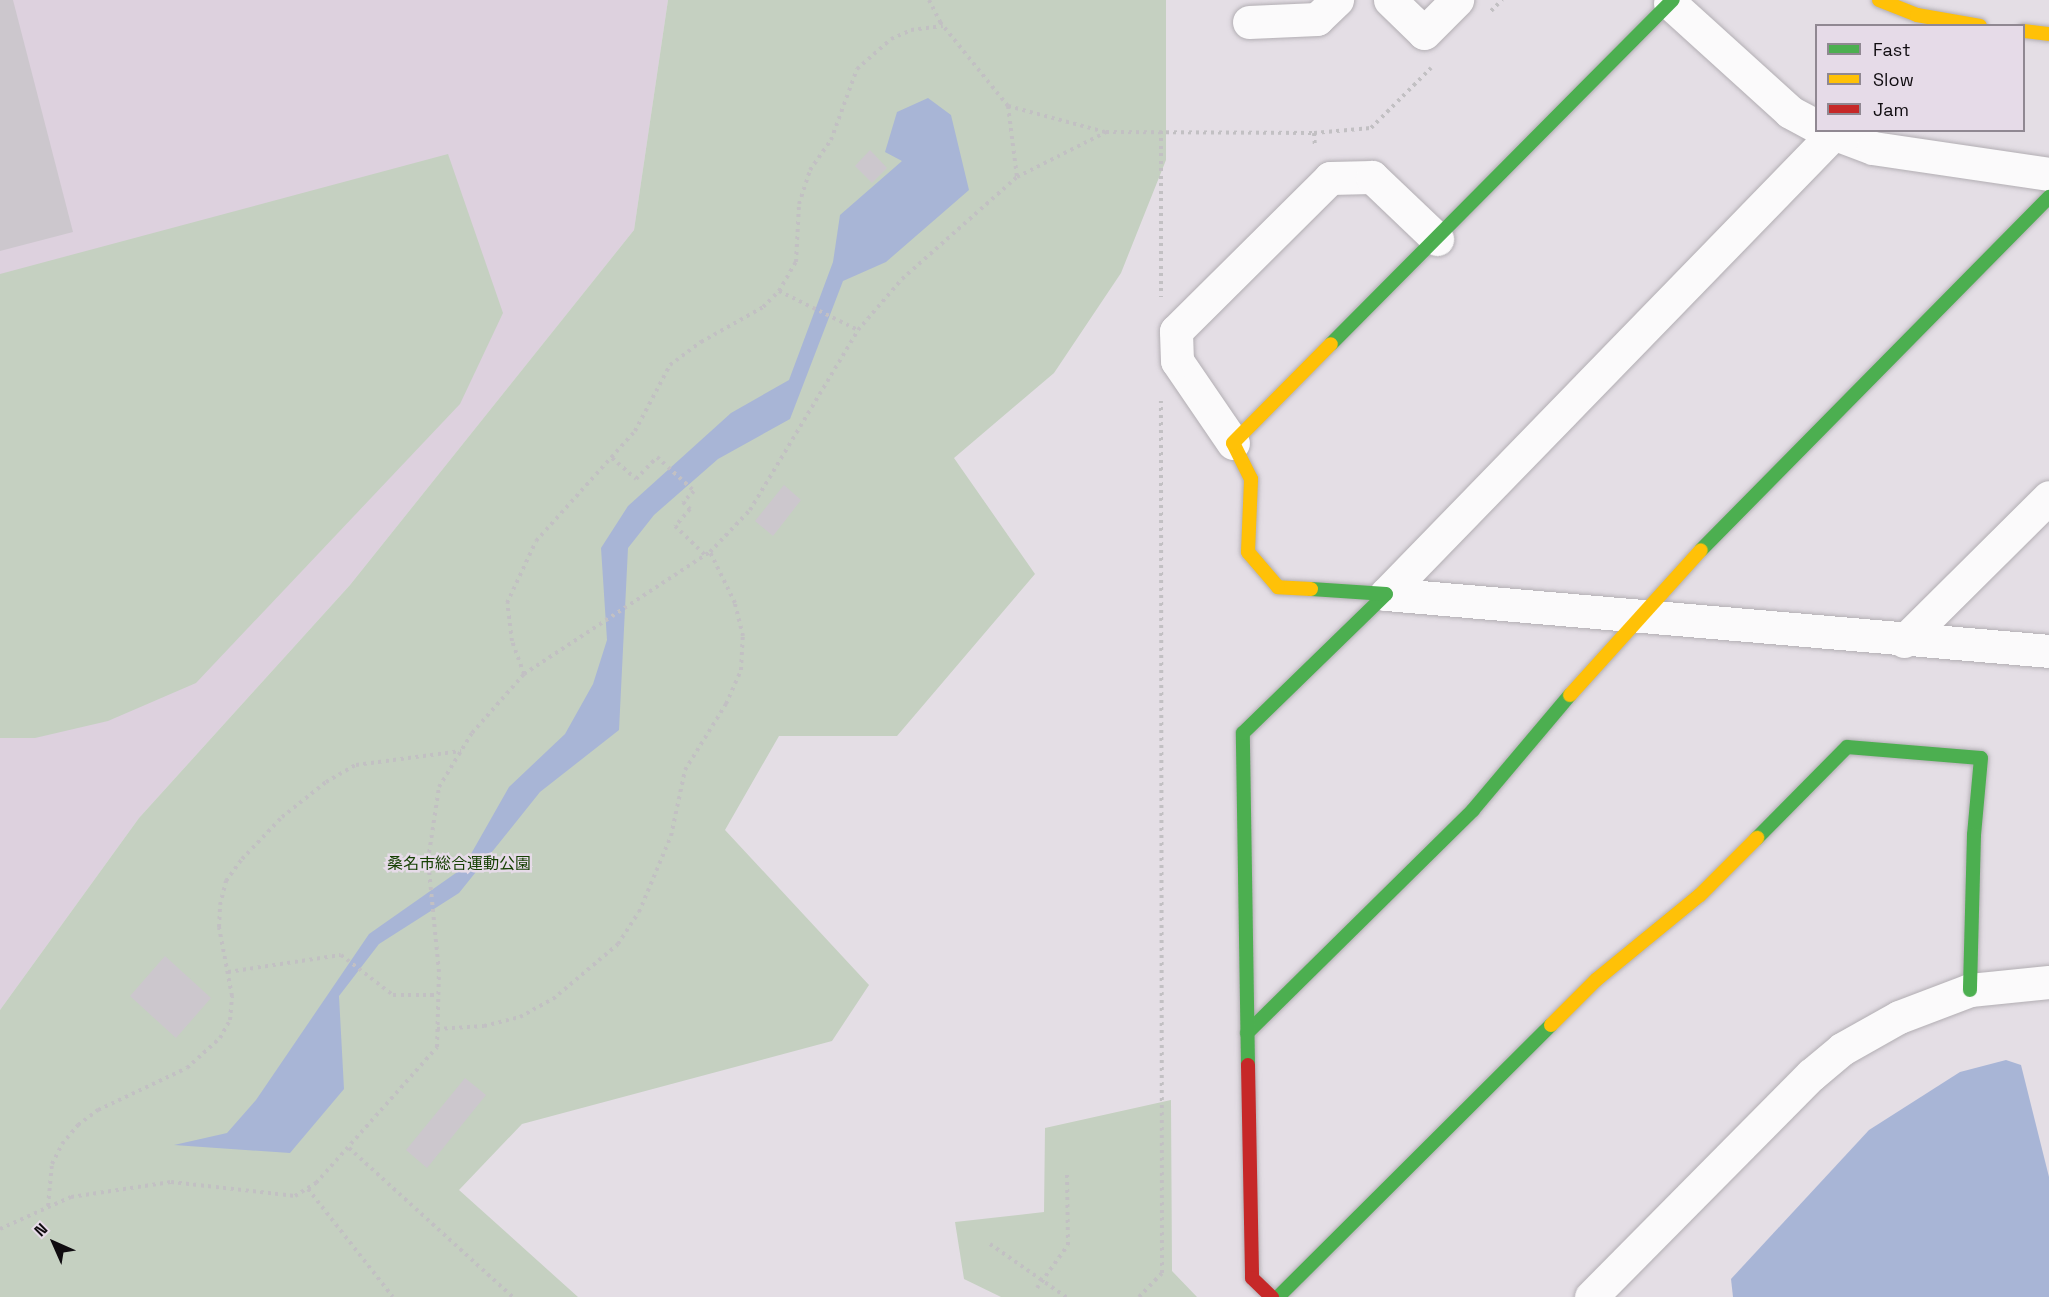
<!DOCTYPE html>
<meta charset="utf-8">
<style>
body{margin:0}
#map{position:relative;width:2049px;height:1297px;overflow:hidden;background:#e4dee5;font-family:"Space Grotesk","Noto Sans JP",sans-serif}
div>[style]{position:absolute}
.built>*{inset:0;background:#ddd1de}
.green>*{inset:0;background:#c5d0c1}
.water>*{inset:0;background:#a8b5d6}
.building>*{inset:0;background:#ccc7cd}
.path>*{height:4px;margin-top:-2px;transform-origin:0;background:repeating-linear-gradient(90deg,#c2c0c3 0 3px,transparent 0 7.5px)}
.roads{filter:drop-shadow(0 0 2px #b2aeb3) drop-shadow(0 0 2px #b2aeb3)}
.street>*{height:33px;margin:-16.5px;padding:0 16.5px;transform-origin:16.5px;border-radius:16.5px;background:#fbfafb}
.fast>*{height:14px;margin:-7px;padding:0 7px;transform-origin:7px;border-radius:7px;background:#4caf50}
.slow>*{height:14px;margin:-7px;padding:0 7px;transform-origin:7px;border-radius:7px;background:#ffc107}
.jam>*{height:14px;margin:-7px;padding:0 7px;transform-origin:7px;border-radius:7px;background:#c62828}
span{translate:-50% -50%;white-space:nowrap;text-align:center;line-height:1.15;-webkit-text-stroke:5px #e6dbe8;paint-order:stroke}
.park-label{font-size:16px;color:#164003}
.legend{position:absolute;left:1815px;top:24px;width:210px;height:108px;box-sizing:border-box;background:#e6dbe8;border:2px solid #908892;margin:0;padding:8px 10px;list-style:none;font-size:18px;color:#100c10}
.legend li{display:flex;align-items:center;gap:12px;height:30px}
.legend b{width:30px;border:2px solid #908892}
.north{position:absolute;left:24px;top:1213px;width:60px;height:60px;-webkit-text-stroke:4px #e6dbe8;paint-order:stroke;rotate:315deg;font-size:16px;font-weight:700;line-height:24px;text-align:center;color:#100c10}
.north::after{content:'';display:block;margin:auto;width:21px;height:27px;background:#100c10;clip-path:polygon(50% 0,100% 100%,50% 72%,0 100%)}
</style>
<div id="map">
<div class="built">
<i style="clip-path:polygon(0 0,668px 0,634px 230px,350px 585px,139px 818px,0 1010px)"></i>
</div>
<div class="green">
<i style="clip-path:polygon(668px 0,1166px 0,1166px 160px,1121px 273px,1054px 373px,954px 458px,1035px 574px,897px 736px,779px 736px,725px 830px,869px 985px,832px 1041px,522px 1124px,459px 1190px,578px 1297px,0 1297px,0 1010px,139px 818px,350px 585px,634px 230px)"></i>
<i style="clip-path:polygon(448px 154px,503px 313px,460px 404px,196px 683px,108px 721px,35px 738px,0 738px,0 274px)"></i>
<i style="clip-path:polygon(1171px 1100px,1172px 1271px,1197px 1297px,1001px 1297px,964px 1279px,955px 1222px,1044px 1212px,1045px 1128px)"></i>
</div>
<div class="water">
<i style="clip-path:polygon(928px 98px,951px 115px,969px 190px,886px 262px,843px 281px,790px 419px,718px 459px,654px 515px,628px 548px,619px 730px,540px 792px,459px 893px,379px 944px,339px 996px,344px 1089px,290px 1153px,174px 1145px,227px 1133px,256px 1100px,369px 934px,463px 868px,509px 787px,565px 734px,593px 684px,607px 640px,601px 548px,628px 506px,731px 413px,789px 380px,833px 262px,840px 215px,902px 161px,885px 152px,897px 112px)"></i>
<i style="clip-path:polygon(2006px 1060px,2021px 1065px,2049px 1177px,2049px 1297px,1733px 1297px,1731px 1279px,1869px 1130px,1960px 1072px)"></i>
</div>
<div class="building">
<i style="clip-path:polygon(0 0,13px 0,73px 232px,0 251px)"></i>
<i style="clip-path:polygon(870px 150px,887px 168px,872px 183px,855px 166px)"></i>
<i style="clip-path:polygon(784px 485px,801px 500px,773px 536px,755px 521px)"></i>
<i style="clip-path:polygon(165px 956px,211px 998px,176px 1038px,130px 996px)"></i>
<i style="clip-path:polygon(465px 1078px,486px 1095px,427px 1168px,406px 1150px)"></i>
</div>
<div class="path">
<i style="left:929px;top:0;width:25px;rotate:63deg"></i>
<i style="left:940px;top:22px;width:108px;rotate:51deg"></i>
<i style="left:1008px;top:106px;width:72px;rotate:82.8deg"></i>
<i style="left:1491px;top:11px;width:16px;rotate:-45deg"></i>
<i style="left:1008px;top:106px;width:100px;rotate:15deg"></i>
<i style="left:1161px;top:131px;width:166px;rotate:90deg"></i>
<i style="left:1314px;top:133px;width:14px;rotate:86deg"></i>
<i style="left:779px;top:291px;width:88px;rotate:26.3deg"></i>
<i style="left:612px;top:458px;width:32px;rotate:41deg"></i>
<i style="left:636px;top:479px;width:30px;rotate:-46deg"></i>
<i style="left:657px;top:457px;width:50px;rotate:42.6deg"></i>
<i style="left:694px;top:491px;width:16px;rotate:135deg"></i>
<i style="left:683px;top:502px;width:10px;rotate:45deg"></i>
<i style="left:690px;top:509px;width:23px;rotate:131deg"></i>
<i style="left:675px;top:526px;width:42px;rotate:44deg"></i>
<i style="left:524px;top:674px;width:35px;rotate:-110deg"></i>
<i style="left:512px;top:641px;width:38px;rotate:-97deg"></i>
<i style="left:507px;top:603px;width:68px;rotate:-64.9deg"></i>
<i style="left:536px;top:541px;width:148px;rotate:-48deg"></i>
<i style="left:635px;top:431px;width:75px;rotate:-62.1deg"></i>
<i style="left:670px;top:365px;width:39px;rotate:-37deg"></i>
<i style="left:701px;top:342px;width:71px;rotate:-29.4deg"></i>
<i style="left:763px;top:307px;width:23px;rotate:-45deg"></i>
<i style="left:779px;top:291px;width:34px;rotate:-60deg"></i>
<i style="left:796px;top:262px;width:58px;rotate:-87deg"></i>
<i style="left:799px;top:204px;width:36px;rotate:-72deg"></i>
<i style="left:810px;top:170px;width:37px;rotate:-55deg"></i>
<i style="left:831px;top:140px;width:76px;rotate:-69.9deg"></i>
<i style="left:857px;top:69px;width:45px;rotate:-41.4deg"></i>
<i style="left:891px;top:39px;width:22px;rotate:-24deg"></i>
<i style="left:911px;top:30px;width:32px;rotate:-7deg"></i>
<i style="left:228px;top:972px;width:114px;rotate:-8.6deg"></i>
<i style="left:341px;top:955px;width:66px;rotate:37.6deg"></i>
<i style="left:393px;top:995px;width:44px"></i>
<i style="left:437px;top:1029px;width:47px;rotate:-3.7deg"></i>
<i style="left:484px;top:1026px;width:37px;rotate:-14deg"></i>
<i style="left:520px;top:1017px;width:38px;rotate:-29deg"></i>
<i style="left:553px;top:999px;width:85px;rotate:-40.2deg"></i>
<i style="left:618px;top:944px;width:38px;rotate:-57deg"></i>
<i style="left:639px;top:912px;width:82px;rotate:-67.2deg"></i>
<i style="left:671px;top:836px;width:67px;rotate:-78deg"></i>
<i style="left:685px;top:770px;width:78px;rotate:-58.2deg"></i>
<i style="left:726px;top:704px;width:37px;rotate:-66deg"></i>
<i style="left:741px;top:670px;width:34px;rotate:-87deg"></i>
<i style="left:743px;top:636px;width:34px;rotate:-104deg"></i>
<i style="left:735px;top:603px;width:57px;rotate:-116.1deg"></i>
<i style="left:349px;top:1148px;width:222px;rotate:42.3deg"></i>
<i style="left:308px;top:1189px;width:137px;rotate:51.8deg"></i>
<i style="left:48px;top:1206px;width:42px;rotate:-84.6deg"></i>
<i style="left:52px;top:1164px;width:22px;rotate:-63deg"></i>
<i style="left:62px;top:1144px;width:25px;rotate:-50deg"></i>
<i style="left:78px;top:1125px;width:25px;rotate:-37deg"></i>
<i style="left:98px;top:1110px;width:98px;rotate:-25.3deg"></i>
<i style="left:187px;top:1068px;width:45px;rotate:-42.3deg"></i>
<i style="left:220px;top:1038px;width:21px;rotate:-61deg"></i>
<i style="left:230px;top:1020px;width:24px;rotate:-85deg"></i>
<i style="left:232px;top:996px;width:70px;rotate:-100.7deg"></i>
<i style="left:219px;top:927px;width:22px;rotate:-87deg"></i>
<i style="left:220px;top:905px;width:25px;rotate:-76deg"></i>
<i style="left:226px;top:881px;width:27px;rotate:-54deg"></i>
<i style="left:242px;top:859px;width:58px;rotate:-46.4deg"></i>
<i style="left:282px;top:817px;width:56px;rotate:-38.5deg"></i>
<i style="left:326px;top:782px;width:34px;rotate:-30deg"></i>
<i style="left:356px;top:765px;width:106px;rotate:-7.6deg"></i>
<i style="left:0;top:1229px;width:78px;rotate:-24.3deg"></i>
<i style="left:71px;top:1197px;width:101px;rotate:-8.5deg"></i>
<i style="left:171px;top:1182px;width:125px;rotate:6.4deg"></i>
<i style="left:295px;top:1196px;width:25px;rotate:-32deg"></i>
<i style="left:316px;top:1183px;width:182px;rotate:-48.3deg"></i>
<i style="left:437px;top:1047px;width:75px;rotate:-88.5deg"></i>
<i style="left:439px;top:972px;width:113px;rotate:-95.6deg"></i>
<i style="left:428px;top:860px;width:74px;rotate:-81.4deg"></i>
<i style="left:439px;top:787px;width:63px;rotate:-58.6deg"></i>
<i style="left:472px;top:733px;width:79px;rotate:-48.6deg"></i>
<i style="left:524px;top:674px;width:222px;rotate:-33.3deg"></i>
<i style="left:710px;top:552px;width:58px;rotate:-46.4deg"></i>
<i style="left:750px;top:510px;width:210px;rotate:-59deg"></i>
<i style="left:858px;top:330px;width:67px;rotate:-49.2deg"></i>
<i style="left:902px;top:279px;width:154px;rotate:-41.6deg"></i>
<i style="left:1017px;top:177px;width:100px;rotate:-26.8deg"></i>
<i style="left:1106px;top:132px;width:208px;rotate:0.3deg"></i>
<i style="left:1314px;top:133px;width:57px;rotate:-5deg"></i>
<i style="left:1371px;top:128px;width:85px;rotate:-45deg"></i>
<i style="left:990px;top:1244px;width:93px;rotate:34.9deg"></i>
<i style="left:1037px;top:1288px;width:53px;rotate:-54.2deg"></i>
<i style="left:1068px;top:1245px;width:70px;rotate:-90.8deg"></i>
<i style="left:1139px;top:1297px;width:33px;rotate:-46deg"></i>
<i style="left:1162px;top:1273px;width:872px;rotate:-90.07deg"></i>
</div>
<div class="roads">
<div class="street">
<i style="left:1390px;top:0;width:47px;rotate:44.1deg"></i>
<i style="left:1424px;top:33px;width:47px;rotate:-45deg"></i>
<i style="left:1670px;top:3px;width:162px;rotate:42.2deg"></i>
<i style="left:1790px;top:112px;width:30px;rotate:28deg"></i>
<i style="left:1249px;top:22px;width:68px;rotate:-2.5deg"></i>
<i style="left:1317px;top:19px;width:28px;rotate:-44deg"></i>
<i style="left:1825px;top:130px;width:51px;rotate:20.6deg"></i>
<i style="left:1873px;top:148px;width:178px;rotate:8.4deg"></i>
<i style="left:1233px;top:443px;width:99px;rotate:-124.3deg"></i>
<i style="left:1177px;top:361px;width:30px;rotate:-92deg"></i>
<i style="left:1176px;top:331px;width:217px;rotate:-44.8deg"></i>
<i style="left:1330px;top:178px;width:42px;rotate:-1.4deg"></i>
<i style="left:1372px;top:177px;width:90px;rotate:43.6deg"></i>
<i style="left:1386px;top:594px;width:665px;rotate:4.91deg"></i>
<i style="left:1386px;top:594px;width:640px;rotate:-45.82deg"></i>
<i style="left:1904px;top:641px;width:204px;rotate:-44.8deg"></i>
<i style="left:1591px;top:1297px;width:313px;rotate:-45.3deg"></i>
<i style="left:1811px;top:1075px;width:40px;rotate:-40deg"></i>
<i style="left:1842px;top:1049px;width:65px;rotate:-29.3deg"></i>
<i style="left:1899px;top:1017px;width:76px;rotate:-20.8deg"></i>
<i style="left:1970px;top:990px;width:79px;rotate:-5.8deg"></i>
</div>
<div class="fast">
<i style="left:1331px;top:344px;width:485px;rotate:-45.2deg"></i>
<i style="left:1701px;top:550px;width:496px;rotate:-45.4deg"></i>
<i style="left:1757px;top:838px;width:128px;rotate:-45.3deg"></i>
<i style="left:1847px;top:747px;width:134px;rotate:4.7deg"></i>
<i style="left:1981px;top:758px;width:77px;rotate:95.2deg"></i>
<i style="left:1974px;top:835px;width:155px;rotate:91.5deg"></i>
<i style="left:1247px;top:1033px;width:317px;rotate:-44.6deg"></i>
<i style="left:1473px;top:810px;width:150px;rotate:-49.9deg"></i>
<i style="left:1248px;top:1065px;width:332px;rotate:-90.9deg"></i>
<i style="left:1243px;top:733px;width:199px;rotate:-44.2deg"></i>
<i style="left:1386px;top:594px;width:75px;rotate:-176.2deg"></i>
<i style="left:1278px;top:1297px;width:385px;rotate:-44.9deg"></i>
</div>
<div class="slow">
<i style="left:1879px;top:0;width:41px;rotate:21.5deg"></i>
<i style="left:1917px;top:15px;width:64px;rotate:9.9deg"></i>
<i style="left:2024px;top:31px;width:25px;rotate:7deg"></i>
<i style="left:1311px;top:589px;width:33px;rotate:-177deg"></i>
<i style="left:1278px;top:587px;width:46px;rotate:-130.6deg"></i>
<i style="left:1248px;top:552px;width:73px;rotate:-87.6deg"></i>
<i style="left:1251px;top:479px;width:40px;rotate:-116.6deg"></i>
<i style="left:1233px;top:443px;width:139px;rotate:-45.3deg"></i>
<i style="left:1570px;top:695px;width:195px;rotate:-47.9deg"></i>
<i style="left:1551px;top:1025px;width:64px;rotate:-45deg"></i>
<i style="left:1596px;top:980px;width:134px;rotate:-39.3deg"></i>
<i style="left:1700px;top:895px;width:81px;rotate:-45deg"></i>
</div>
<div class="jam">
<i style="left:1248px;top:1065px;width:213px;rotate:88.9deg"></i>
<i style="left:1252px;top:1278px;width:28px;rotate:44deg"></i>
</div>
</div>
<div class="park-label">
<span style="left:459px;top:864px">桑名市総合運動公園</span>
</div>
<ul class="legend">
<li><b style="height:8px;background:#4caf50"></b>Fast</li>
<li><b style="height:8px;background:#ffc107"></b>Slow</li>
<li><b style="height:8px;background:#c62828"></b>Jam</li>
</ul>
<div class="north">N</div>
</div>
